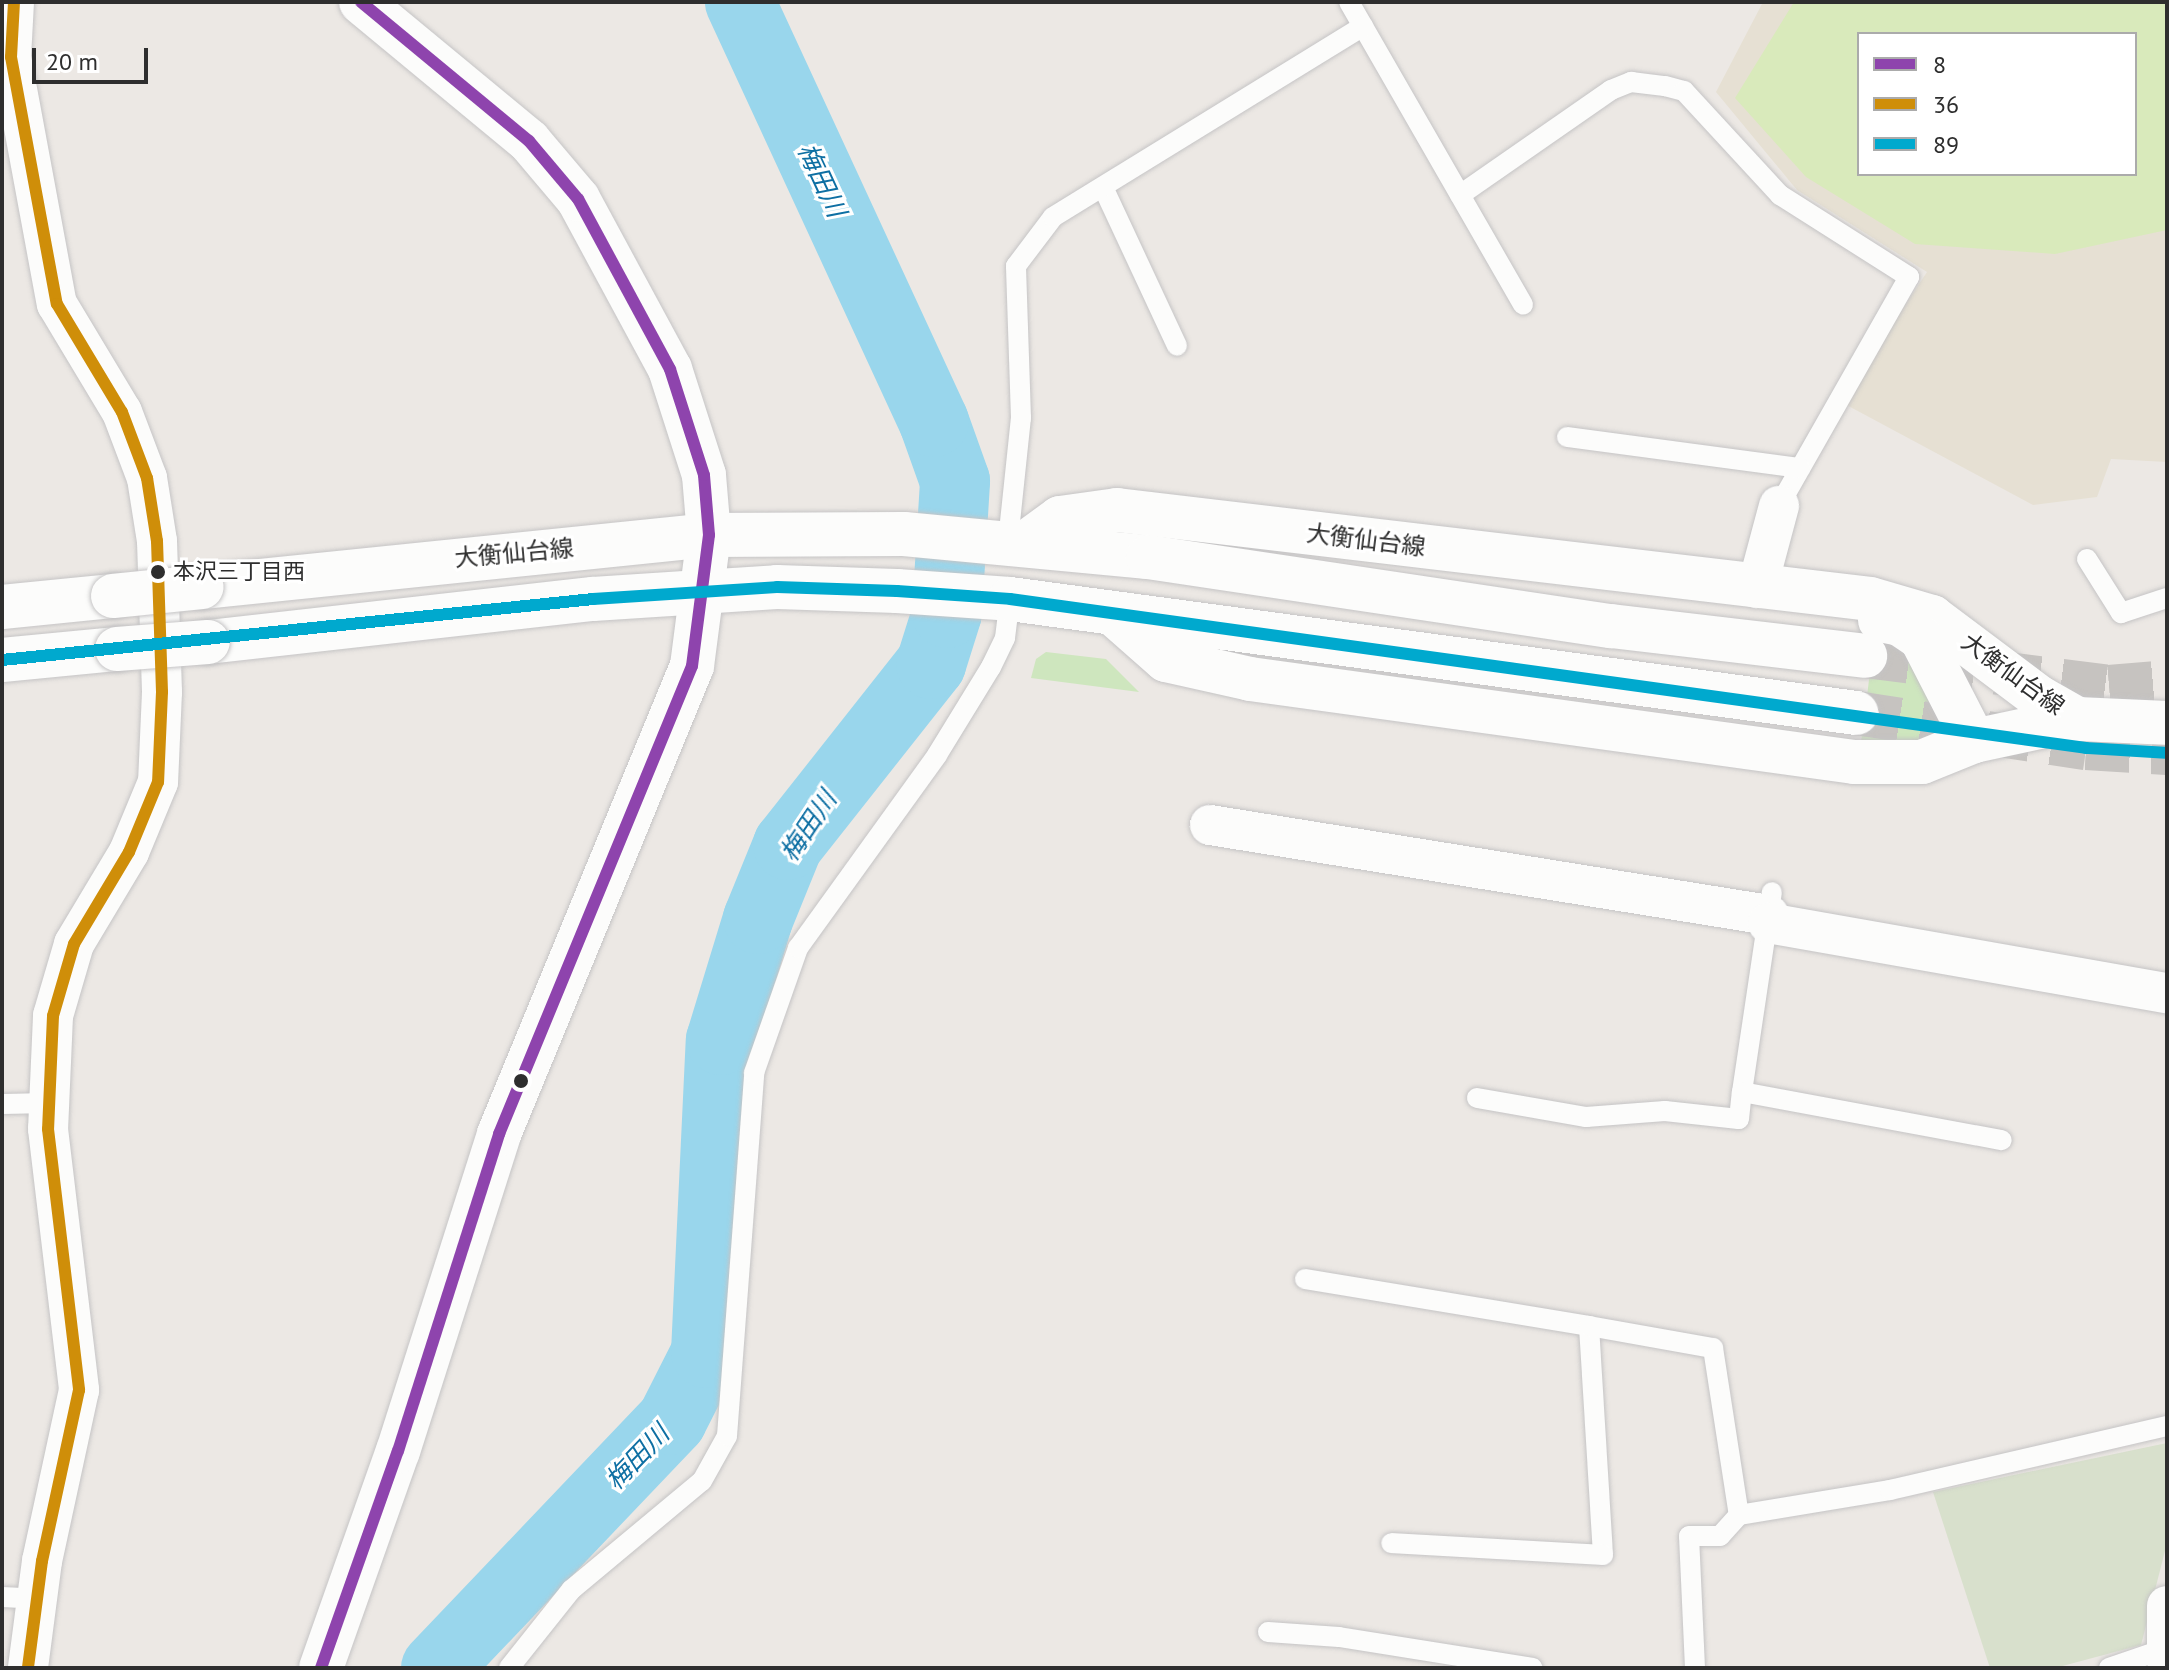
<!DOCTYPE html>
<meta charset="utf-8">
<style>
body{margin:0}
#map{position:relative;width:2169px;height:1670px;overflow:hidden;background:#ece8e4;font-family:"PT Sans","Noto Sans JP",sans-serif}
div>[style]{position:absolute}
.education>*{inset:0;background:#e6e0d3}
.green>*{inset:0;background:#cee6be}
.cemetery>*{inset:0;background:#d8e0cc}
.pitch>*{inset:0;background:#d9eabb}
.river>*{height:70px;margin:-35px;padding:0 35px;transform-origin:35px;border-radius:35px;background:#99d6ec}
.secondary-tunnel>*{height:44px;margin-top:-22px;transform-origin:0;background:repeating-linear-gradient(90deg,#c6c3c0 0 44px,transparent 0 66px)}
.roads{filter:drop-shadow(0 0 2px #c5c4c5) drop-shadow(0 0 2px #c5c4c5)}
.service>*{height:20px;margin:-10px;padding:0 10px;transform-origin:10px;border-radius:10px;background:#fcfcfb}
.minor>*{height:40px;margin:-20px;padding:0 20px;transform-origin:20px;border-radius:20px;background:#fcfcfb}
.tertiary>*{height:44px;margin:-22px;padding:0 22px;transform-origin:22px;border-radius:22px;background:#fcfcfb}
.secondary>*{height:44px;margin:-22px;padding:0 22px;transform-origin:22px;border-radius:22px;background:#fcfcfb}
.bridges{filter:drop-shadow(0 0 2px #c5c4c5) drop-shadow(0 0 2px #c5c4c5)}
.secondary-bridge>*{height:44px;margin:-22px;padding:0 22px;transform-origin:22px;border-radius:22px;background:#fcfcfb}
.bus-1>*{height:12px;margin:-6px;padding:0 6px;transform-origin:6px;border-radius:6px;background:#8e44ad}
.bus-2>*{height:12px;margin:-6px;padding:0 6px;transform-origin:6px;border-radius:6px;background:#cf8e09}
.bus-3>*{height:12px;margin:-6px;padding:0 6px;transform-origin:6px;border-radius:6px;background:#00a9ce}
.dots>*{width:22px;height:22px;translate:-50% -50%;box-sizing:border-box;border:4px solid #fff;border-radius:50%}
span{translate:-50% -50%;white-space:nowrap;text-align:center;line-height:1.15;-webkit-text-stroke:6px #fff;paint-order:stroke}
.bus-label{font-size:22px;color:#2e2e2e}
.left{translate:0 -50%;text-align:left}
.street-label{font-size:24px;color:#2e2e2e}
.water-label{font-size:26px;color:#0d6fa3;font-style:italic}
.frame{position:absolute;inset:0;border:4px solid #2e2e2e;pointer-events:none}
.legend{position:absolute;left:1857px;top:32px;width:280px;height:144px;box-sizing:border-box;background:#fff;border:2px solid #ababab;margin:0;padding:10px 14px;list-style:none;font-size:24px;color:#2e2e2e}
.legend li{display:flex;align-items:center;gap:16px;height:40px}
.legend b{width:40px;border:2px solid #ababab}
.scale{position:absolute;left:32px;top:48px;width:116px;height:36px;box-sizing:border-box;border:4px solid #2e2e2e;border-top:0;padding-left:10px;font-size:24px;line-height:28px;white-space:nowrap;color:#2e2e2e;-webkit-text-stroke:6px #fff;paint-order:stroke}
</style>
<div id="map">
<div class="education">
<i style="clip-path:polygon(evenodd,1763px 2px,2167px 2px,2167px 462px,2111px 459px,2097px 497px,2033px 505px,1841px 402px,1927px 272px,1797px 190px,1716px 92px,1763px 2px,1859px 34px,2135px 34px,2135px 174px,1859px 174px,1859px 34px)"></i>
</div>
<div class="green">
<i style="clip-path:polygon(1875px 633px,1900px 641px,1942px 716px,1938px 731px,1926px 741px,1860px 751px)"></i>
<i style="clip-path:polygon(1046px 652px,1106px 659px,1139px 692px,1031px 678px,1036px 659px)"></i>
</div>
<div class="cemetery">
<i style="clip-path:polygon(2167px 1443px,2167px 1543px,2141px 1645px,2055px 1668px,1990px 1668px,1933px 1492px)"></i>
</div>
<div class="pitch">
<i style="clip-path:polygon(evenodd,1794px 2px,2167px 2px,2167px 230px,2055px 254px,1915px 244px,1806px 177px,1735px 98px,1794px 2px,1859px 34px,2135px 34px,2135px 174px,1859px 174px,1859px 34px)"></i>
</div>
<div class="river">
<i style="left:436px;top:1668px;width:342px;rotate:-46.4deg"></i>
<i style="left:672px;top:1420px;width:75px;rotate:-63.1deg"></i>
<i style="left:706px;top:1353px;width:313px;rotate:-87.3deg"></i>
<i style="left:721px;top:1040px;width:127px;rotate:-73deg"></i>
<i style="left:758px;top:919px;width:80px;rotate:-67.9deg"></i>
<i style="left:788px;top:845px;width:231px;rotate:-51.7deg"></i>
<i style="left:931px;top:664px;width:53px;rotate:-72.6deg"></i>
<i style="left:947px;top:613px;width:132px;rotate:-86.5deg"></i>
<i style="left:955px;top:481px;width:63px;rotate:-109.6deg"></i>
<i style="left:934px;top:422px;width:463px;rotate:-114.8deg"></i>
</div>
<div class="secondary-tunnel">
<i style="left:1865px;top:656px;width:246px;rotate:7.2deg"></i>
<i style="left:2109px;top:687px;width:58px;rotate:-4.9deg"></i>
<i style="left:1856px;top:713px;width:233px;rotate:8.7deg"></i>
<i style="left:2086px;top:748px;width:81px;rotate:3.5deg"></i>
</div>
<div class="roads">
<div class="service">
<i style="left:1349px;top:2px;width:349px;rotate:60.1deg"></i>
<i style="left:1103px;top:187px;width:175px;rotate:65deg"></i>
<i style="left:1460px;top:195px;width:184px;rotate:-34.8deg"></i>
<i style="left:1611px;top:90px;width:22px;rotate:-22deg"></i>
<i style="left:1631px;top:82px;width:34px;rotate:7deg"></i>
<i style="left:1665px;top:86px;width:20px;rotate:15deg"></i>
<i style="left:1684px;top:91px;width:142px;rotate:47.3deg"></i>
<i style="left:1780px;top:195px;width:153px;rotate:32.4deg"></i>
<i style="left:1909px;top:277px;width:263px;rotate:119.6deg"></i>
<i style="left:1567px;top:437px;width:235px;rotate:7.6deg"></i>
<i style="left:1008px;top:541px;width:124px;rotate:-84deg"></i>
<i style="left:1021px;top:418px;width:152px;rotate:-91.9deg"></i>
<i style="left:1016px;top:266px;width:61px;rotate:-52.9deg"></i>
<i style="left:1053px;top:217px;width:364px;rotate:-31.6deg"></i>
<i style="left:2087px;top:559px;width:64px;rotate:57.8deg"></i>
<i style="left:2121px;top:613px;width:48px;rotate:-18.1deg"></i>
<i style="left:1742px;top:1092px;width:202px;rotate:-81.5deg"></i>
<i style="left:1477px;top:1098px;width:111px;rotate:9.9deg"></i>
<i style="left:1586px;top:1117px;width:79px;rotate:-4.3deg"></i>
<i style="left:1665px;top:1111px;width:74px;rotate:6.2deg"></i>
<i style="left:1739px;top:1119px;width:27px;rotate:-84deg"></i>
<i style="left:1742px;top:1092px;width:264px;rotate:10.5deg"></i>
<i style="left:2px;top:1104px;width:47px;rotate:-1.2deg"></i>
<i style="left:1305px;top:1279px;width:288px;rotate:9.4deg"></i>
<i style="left:1589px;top:1326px;width:229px;rotate:86.5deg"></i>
<i style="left:1603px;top:1555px;width:212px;rotate:-176.8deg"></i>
<i style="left:1589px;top:1326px;width:126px;rotate:10.1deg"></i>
<i style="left:1713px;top:1348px;width:169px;rotate:81.2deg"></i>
<i style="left:1739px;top:1515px;width:153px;rotate:-9.4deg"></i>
<i style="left:1890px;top:1490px;width:284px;rotate:-13deg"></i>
<i style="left:2px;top:1597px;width:35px;rotate:3deg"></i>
<i style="left:1268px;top:1632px;width:71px;rotate:4deg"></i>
<i style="left:1339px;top:1637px;width:196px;rotate:9.1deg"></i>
<i style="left:509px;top:1668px;width:100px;rotate:-51.5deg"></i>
<i style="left:571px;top:1590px;width:170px;rotate:-39.8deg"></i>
<i style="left:702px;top:1481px;width:51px;rotate:-60.9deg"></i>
<i style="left:727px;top:1436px;width:364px;rotate:-85.7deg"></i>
<i style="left:754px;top:1073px;width:133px;rotate:-70.6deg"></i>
<i style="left:798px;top:948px;width:238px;rotate:-54.2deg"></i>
<i style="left:937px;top:755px;width:103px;rotate:-58.5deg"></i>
<i style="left:991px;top:667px;width:32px;rotate:-64deg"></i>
<i style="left:1005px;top:638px;width:39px;rotate:-83deg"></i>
<i style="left:1695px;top:1668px;width:132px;rotate:-92.6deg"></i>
<i style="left:1689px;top:1536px;width:31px"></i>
<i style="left:1720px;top:1536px;width:28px;rotate:-48deg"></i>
<i style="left:2109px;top:1668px;width:61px;rotate:-19deg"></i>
</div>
<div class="minor">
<i style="left:14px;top:2px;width:55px;rotate:93.1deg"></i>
<i style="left:11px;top:57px;width:251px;rotate:79.5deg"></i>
<i style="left:57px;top:304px;width:126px;rotate:59deg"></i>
<i style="left:122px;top:412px;width:71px;rotate:69.3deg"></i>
<i style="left:147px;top:478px;width:64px;rotate:81deg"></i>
<i style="left:157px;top:541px;width:151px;rotate:88.1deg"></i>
<i style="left:162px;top:692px;width:90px;rotate:92.5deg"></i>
<i style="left:158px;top:782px;width:76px;rotate:112.5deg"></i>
<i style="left:129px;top:852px;width:107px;rotate:120.9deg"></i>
<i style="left:74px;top:944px;width:75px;rotate:106.3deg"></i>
<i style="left:53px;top:1016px;width:113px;rotate:92.5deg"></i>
<i style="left:48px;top:1129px;width:263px;rotate:83.2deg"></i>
<i style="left:79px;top:1390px;width:175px;rotate:102.2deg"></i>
<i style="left:42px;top:1561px;width:108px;rotate:97.5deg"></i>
<i style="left:1757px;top:588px;width:85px;rotate:-75deg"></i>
<i style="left:1210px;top:825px;width:566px;rotate:9.15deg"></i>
<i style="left:1768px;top:923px;width:405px;rotate:10deg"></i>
<i style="left:2167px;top:1606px;width:55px;rotate:90deg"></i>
</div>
<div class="tertiary">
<i style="left:2077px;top:719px;width:90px;rotate:2.5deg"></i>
<i style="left:321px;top:1668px;width:230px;rotate:-70.5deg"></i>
<i style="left:398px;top:1451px;width:333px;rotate:-72.3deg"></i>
<i style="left:499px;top:1134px;width:506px;rotate:-67.59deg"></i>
<i style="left:692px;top:666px;width:132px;rotate:-82.6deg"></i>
<i style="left:709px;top:535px;width:60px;rotate:-94.8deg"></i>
<i style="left:704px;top:475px;width:111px;rotate:-107.8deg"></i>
<i style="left:670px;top:369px;width:193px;rotate:-118.4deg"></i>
<i style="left:578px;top:199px;width:76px;rotate:-130.2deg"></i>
<i style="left:529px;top:141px;width:218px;rotate:-140.4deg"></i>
</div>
<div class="secondary">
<i style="left:1027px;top:542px;width:41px;rotate:-36deg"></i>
<i style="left:1060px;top:518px;width:58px;rotate:-8deg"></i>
<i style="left:1117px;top:510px;width:758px;rotate:6.74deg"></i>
<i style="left:1870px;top:599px;width:65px;rotate:16.2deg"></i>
<i style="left:1932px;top:617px;width:135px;rotate:36.9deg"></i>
<i style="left:2040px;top:698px;width:43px;rotate:29.6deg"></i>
<i style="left:202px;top:587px;width:510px;rotate:-5.86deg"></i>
<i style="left:709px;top:535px;width:195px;rotate:-0.3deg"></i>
<i style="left:904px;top:534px;width:245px;rotate:5.4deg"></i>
<i style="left:1148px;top:557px;width:468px;rotate:8.5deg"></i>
<i style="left:1611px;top:626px;width:256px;rotate:6.7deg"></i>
<i style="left:2px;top:607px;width:112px;rotate:-5.7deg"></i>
<i style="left:1117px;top:617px;width:65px;rotate:41.3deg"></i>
<i style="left:1166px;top:660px;width:86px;rotate:12.7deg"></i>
<i style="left:1250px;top:679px;width:610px;rotate:7.82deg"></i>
<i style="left:1854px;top:762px;width:68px"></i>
<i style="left:1922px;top:762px;width:56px;rotate:-22deg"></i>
<i style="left:1974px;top:741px;width:105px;rotate:-12.1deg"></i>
<i style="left:1880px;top:620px;width:20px;rotate:11deg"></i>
<i style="left:1900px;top:624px;width:25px;rotate:34deg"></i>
<i style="left:1921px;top:638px;width:116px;rotate:62.8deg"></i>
<i style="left:208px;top:642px;width:387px;rotate:-6.4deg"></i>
<i style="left:593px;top:599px;width:184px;rotate:-3.7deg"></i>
<i style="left:777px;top:587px;width:120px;rotate:1.9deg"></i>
<i style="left:897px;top:591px;width:113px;rotate:4deg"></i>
<i style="left:1010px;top:599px;width:854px;rotate:7.67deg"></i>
<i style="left:2px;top:660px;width:116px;rotate:-5.5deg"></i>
</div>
</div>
<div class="bridges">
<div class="secondary-bridge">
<i style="left:113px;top:596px;width:89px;rotate:-5.8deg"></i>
<i style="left:117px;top:649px;width:91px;rotate:-4.4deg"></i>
</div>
</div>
<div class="bus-1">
<i style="left:321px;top:1668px;width:230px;rotate:-70.5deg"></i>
<i style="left:398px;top:1451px;width:333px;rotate:-72.3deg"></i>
<i style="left:499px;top:1134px;width:506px;rotate:-67.59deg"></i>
<i style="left:692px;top:666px;width:132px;rotate:-82.6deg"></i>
<i style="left:709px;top:535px;width:60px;rotate:-94.8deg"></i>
<i style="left:704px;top:475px;width:111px;rotate:-107.8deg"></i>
<i style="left:670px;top:369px;width:193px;rotate:-118.4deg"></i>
<i style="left:578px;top:199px;width:76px;rotate:-130.2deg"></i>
<i style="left:529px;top:141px;width:218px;rotate:-140.4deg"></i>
</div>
<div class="bus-2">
<i style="left:14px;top:2px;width:55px;rotate:93.1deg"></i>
<i style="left:11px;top:57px;width:251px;rotate:79.5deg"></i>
<i style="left:57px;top:304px;width:126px;rotate:59deg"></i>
<i style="left:122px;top:412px;width:71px;rotate:69.3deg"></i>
<i style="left:147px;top:478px;width:64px;rotate:81deg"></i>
<i style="left:157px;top:541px;width:151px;rotate:88.1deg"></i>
<i style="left:162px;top:692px;width:90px;rotate:92.5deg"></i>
<i style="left:158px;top:782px;width:76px;rotate:112.5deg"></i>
<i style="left:129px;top:852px;width:107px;rotate:120.9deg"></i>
<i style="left:74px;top:944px;width:75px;rotate:106.3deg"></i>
<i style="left:53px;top:1016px;width:113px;rotate:92.5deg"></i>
<i style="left:48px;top:1129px;width:263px;rotate:83.2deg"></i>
<i style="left:79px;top:1390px;width:175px;rotate:102.2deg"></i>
<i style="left:42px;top:1561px;width:108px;rotate:97.5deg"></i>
</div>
<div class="bus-3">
<i style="left:2px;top:660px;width:594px;rotate:-5.89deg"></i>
<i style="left:593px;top:599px;width:184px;rotate:-3.7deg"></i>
<i style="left:777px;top:587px;width:120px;rotate:1.9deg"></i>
<i style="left:897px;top:591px;width:113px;rotate:4deg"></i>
<i style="left:1010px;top:599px;width:1086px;rotate:7.88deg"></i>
<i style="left:2086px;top:748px;width:81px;rotate:3.5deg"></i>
</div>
<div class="dots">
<i style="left:158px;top:572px;background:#2e2e2e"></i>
<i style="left:521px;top:1081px;background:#2e2e2e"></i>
</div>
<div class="bus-label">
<span class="left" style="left:173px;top:572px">本沢三丁目西</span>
</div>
<div class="street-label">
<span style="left:1366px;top:540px;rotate:7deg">大衡仙台線</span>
<span style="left:514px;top:553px;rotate:-5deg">大衡仙台線</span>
<span style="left:2013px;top:674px;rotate:36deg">大衡仙台線</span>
</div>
<div class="water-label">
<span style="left:822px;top:180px;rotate:65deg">梅田川</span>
<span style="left:808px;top:826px;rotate:-56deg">梅田川</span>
<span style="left:637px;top:1457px;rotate:-46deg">梅田川</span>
</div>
<div class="frame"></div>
<ul class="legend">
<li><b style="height:10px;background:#8e44ad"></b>8</li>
<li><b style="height:10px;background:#cf8e09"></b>36</li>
<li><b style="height:10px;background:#00a9ce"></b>89</li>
</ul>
<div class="scale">20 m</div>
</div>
